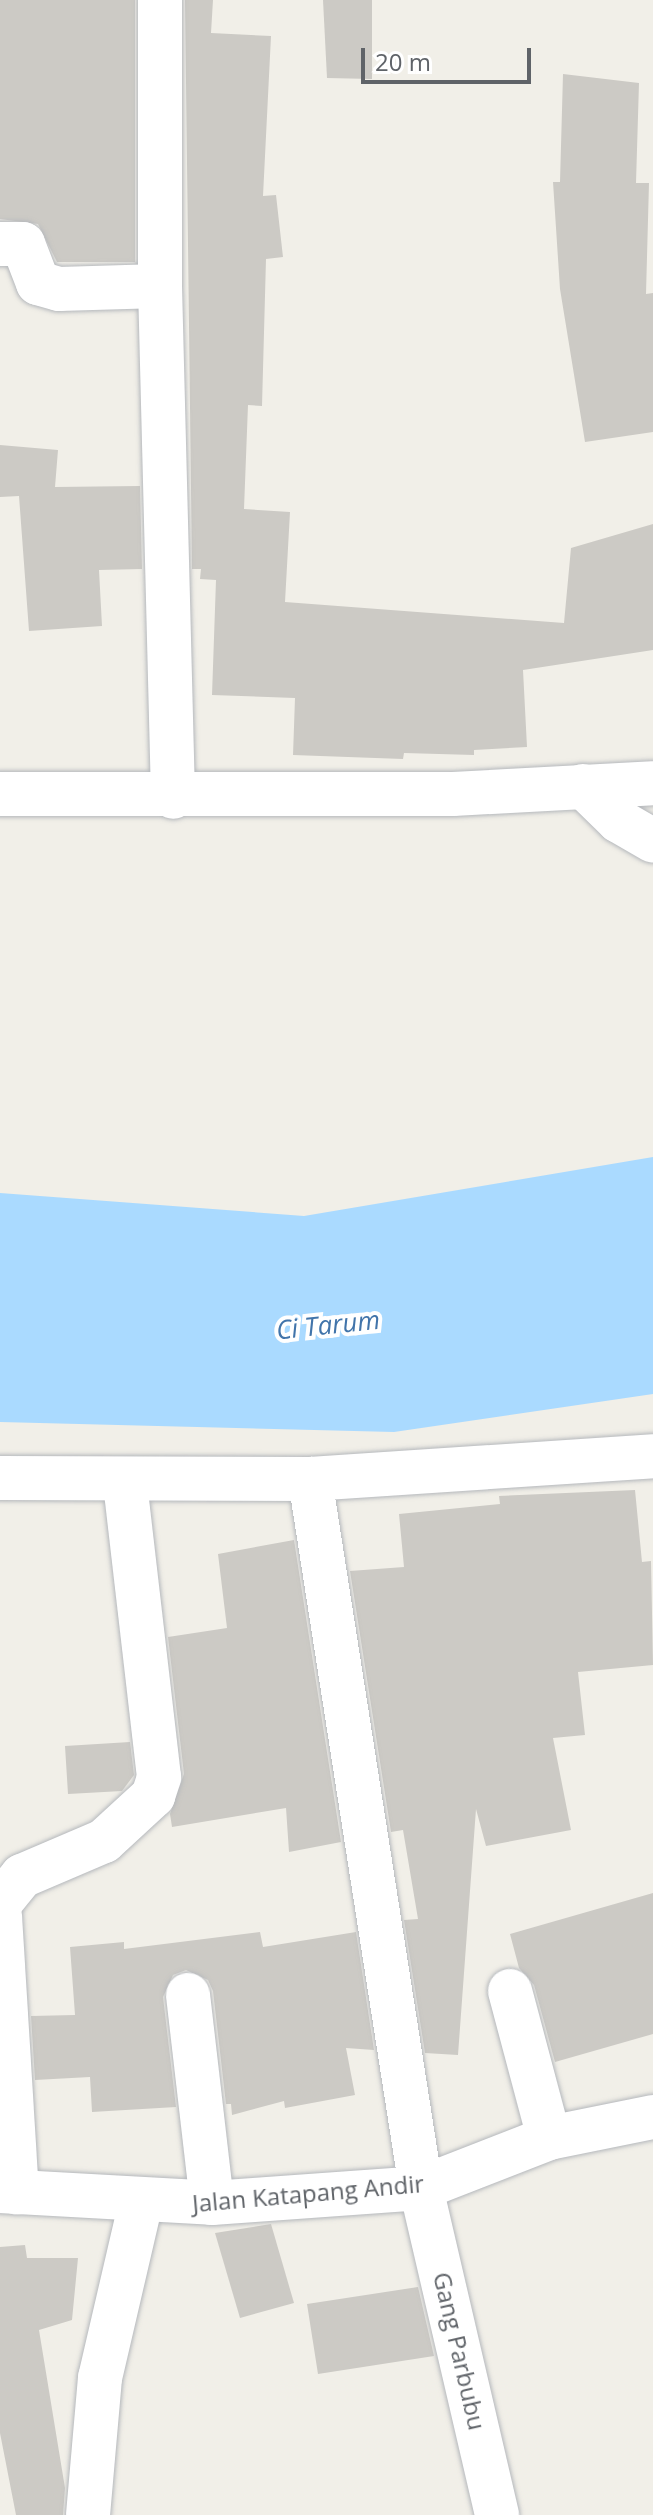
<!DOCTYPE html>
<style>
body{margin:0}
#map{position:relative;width:653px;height:2515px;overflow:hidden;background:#f1efe8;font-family:"Open Sans",sans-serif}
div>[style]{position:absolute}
.water>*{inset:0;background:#aadaff}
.building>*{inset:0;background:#cccac5}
.roads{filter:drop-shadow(0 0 2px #b5b8bc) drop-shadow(0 0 2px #b5b8bc)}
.street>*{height:44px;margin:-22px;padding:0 22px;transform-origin:22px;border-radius:22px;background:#fff}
.secondary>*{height:44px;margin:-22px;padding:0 22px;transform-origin:22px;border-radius:22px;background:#fff}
span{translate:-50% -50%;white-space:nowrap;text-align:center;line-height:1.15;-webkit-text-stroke:8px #fff;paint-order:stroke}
.street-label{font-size:24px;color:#5f6368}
.water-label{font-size:26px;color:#4174aa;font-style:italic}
.scale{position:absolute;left:361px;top:48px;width:170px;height:36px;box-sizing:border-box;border:4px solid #5f6368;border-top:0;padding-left:10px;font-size:24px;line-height:28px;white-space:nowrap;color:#5f6368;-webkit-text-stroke:6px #fff;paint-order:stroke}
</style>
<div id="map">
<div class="water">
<i style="clip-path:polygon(653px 1157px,653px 1394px,394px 1432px,0 1422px,0 1193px,304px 1216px)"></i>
</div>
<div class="building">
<i style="clip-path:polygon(0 0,135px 0,135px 262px,57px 262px,38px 224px,0 219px)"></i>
<i style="clip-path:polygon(185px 0,213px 0,211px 33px,271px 36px,263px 196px,276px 195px,283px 257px,266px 259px,262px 406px,248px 405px,244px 509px,290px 512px,285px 602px,564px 623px,571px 548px,653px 524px,653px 650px,523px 670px,527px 747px,474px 750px,474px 755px,404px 753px,403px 759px,293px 755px,295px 698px,212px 695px,216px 580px,200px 579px,201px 569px,192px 569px)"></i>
<i style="clip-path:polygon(323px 0,372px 0,372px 79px,327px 78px)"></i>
<i style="clip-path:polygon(563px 74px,639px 83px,636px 183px,649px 183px,646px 294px,653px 293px,653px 432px,585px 442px,560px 289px,553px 182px,560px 182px)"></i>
<i style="clip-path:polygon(0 445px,58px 450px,55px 487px,140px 486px,142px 569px,99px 570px,102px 626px,29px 631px,19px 496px,0 497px)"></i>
<i style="clip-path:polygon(635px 1490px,642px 1562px,651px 1561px,653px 1665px,578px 1672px,585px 1735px,553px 1738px,571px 1830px,486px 1846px,476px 1809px,458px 2055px,425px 2053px,404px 1920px,418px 1919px,403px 1830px,391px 1832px,350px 1571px,404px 1567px,399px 1514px,500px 1504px,499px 1496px)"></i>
<i style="clip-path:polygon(294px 1540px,341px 1842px,289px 1852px,286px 1808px,172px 1827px,170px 1814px,184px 1774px,168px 1637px,227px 1628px,218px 1554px)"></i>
<i style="clip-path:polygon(130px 1742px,134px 1775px,122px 1791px,68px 1794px,65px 1746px)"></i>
<i style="clip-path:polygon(653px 1893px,653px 2034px,555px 2062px,534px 1985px,519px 1968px,510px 1934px)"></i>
<i style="clip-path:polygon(260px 1932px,263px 1947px,356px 1932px,374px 2050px,346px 2048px,355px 2095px,285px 2108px,284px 2101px,232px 2115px,231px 2104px,226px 2104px,213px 1991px,208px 1980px,186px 1970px,173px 1975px,163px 1997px,176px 2107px,92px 2112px,90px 2077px,35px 2080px,31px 2016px,75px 2015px,70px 1947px,124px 1942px,124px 1949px)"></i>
<i style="clip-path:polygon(271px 2224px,294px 2303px,240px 2318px,215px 2233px)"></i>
<i style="clip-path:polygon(25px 2245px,27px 2258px,78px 2258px,72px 2320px,39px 2330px,65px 2488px,63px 2515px,16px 2515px,0 2433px,0 2247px)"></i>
<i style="clip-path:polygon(418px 2287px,434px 2356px,318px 2374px,307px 2304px)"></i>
</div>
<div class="roads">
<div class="street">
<i style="left:160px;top:0;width:286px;rotate:90deg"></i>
<i style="left:160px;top:286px;width:511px;rotate:88.54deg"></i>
<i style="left:0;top:244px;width:23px"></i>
<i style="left:23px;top:244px;width:42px;rotate:69deg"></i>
<i style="left:38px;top:283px;width:22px;rotate:16deg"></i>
<i style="left:59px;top:289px;width:101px;rotate:-1.7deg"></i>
<i style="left:583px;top:786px;width:50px;rotate:44.2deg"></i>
<i style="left:619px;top:821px;width:39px;rotate:30deg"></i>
<i style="left:0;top:794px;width:453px"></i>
<i style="left:453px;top:794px;width:200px;rotate:-3.1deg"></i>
<i style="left:0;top:1478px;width:310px;rotate:0.2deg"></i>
<i style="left:310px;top:1479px;width:344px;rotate:-3.8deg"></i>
<i style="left:310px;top:1479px;width:718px;rotate:81.1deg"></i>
<i style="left:421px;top:2188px;width:336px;rotate:76.9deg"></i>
<i style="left:0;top:1903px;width:35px;rotate:-51deg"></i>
<i style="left:22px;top:1876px;width:89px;rotate:-23.1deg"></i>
<i style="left:104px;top:1841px;width:67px;rotate:-42.6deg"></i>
<i style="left:153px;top:1796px;width:20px;rotate:-72deg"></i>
<i style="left:159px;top:1777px;width:297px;rotate:-96.6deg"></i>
<i style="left:0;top:1916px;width:277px;rotate:86.5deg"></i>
<i style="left:510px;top:1991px;width:152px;rotate:75.1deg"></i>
<i style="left:188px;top:1995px;width:209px;rotate:83.4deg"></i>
<i style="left:88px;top:2515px;width:138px;rotate:-85deg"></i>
<i style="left:100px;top:2378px;width:181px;rotate:-76.9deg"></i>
</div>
<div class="secondary">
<i style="left:0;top:2191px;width:212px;rotate:3.2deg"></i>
<i style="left:212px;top:2203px;width:210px;rotate:-4.1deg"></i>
<i style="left:421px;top:2188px;width:137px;rotate:-21.3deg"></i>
<i style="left:549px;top:2138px;width:106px;rotate:-11.4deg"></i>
</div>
</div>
<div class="street-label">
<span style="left:308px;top:2193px;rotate:-5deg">Jalan Katapang Andir</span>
<span style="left:460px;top:2351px;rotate:77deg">Gang Parbubu</span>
</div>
<div class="water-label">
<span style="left:328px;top:1325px;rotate:-6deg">Ci Tarum</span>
</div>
<div class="scale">20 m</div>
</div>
